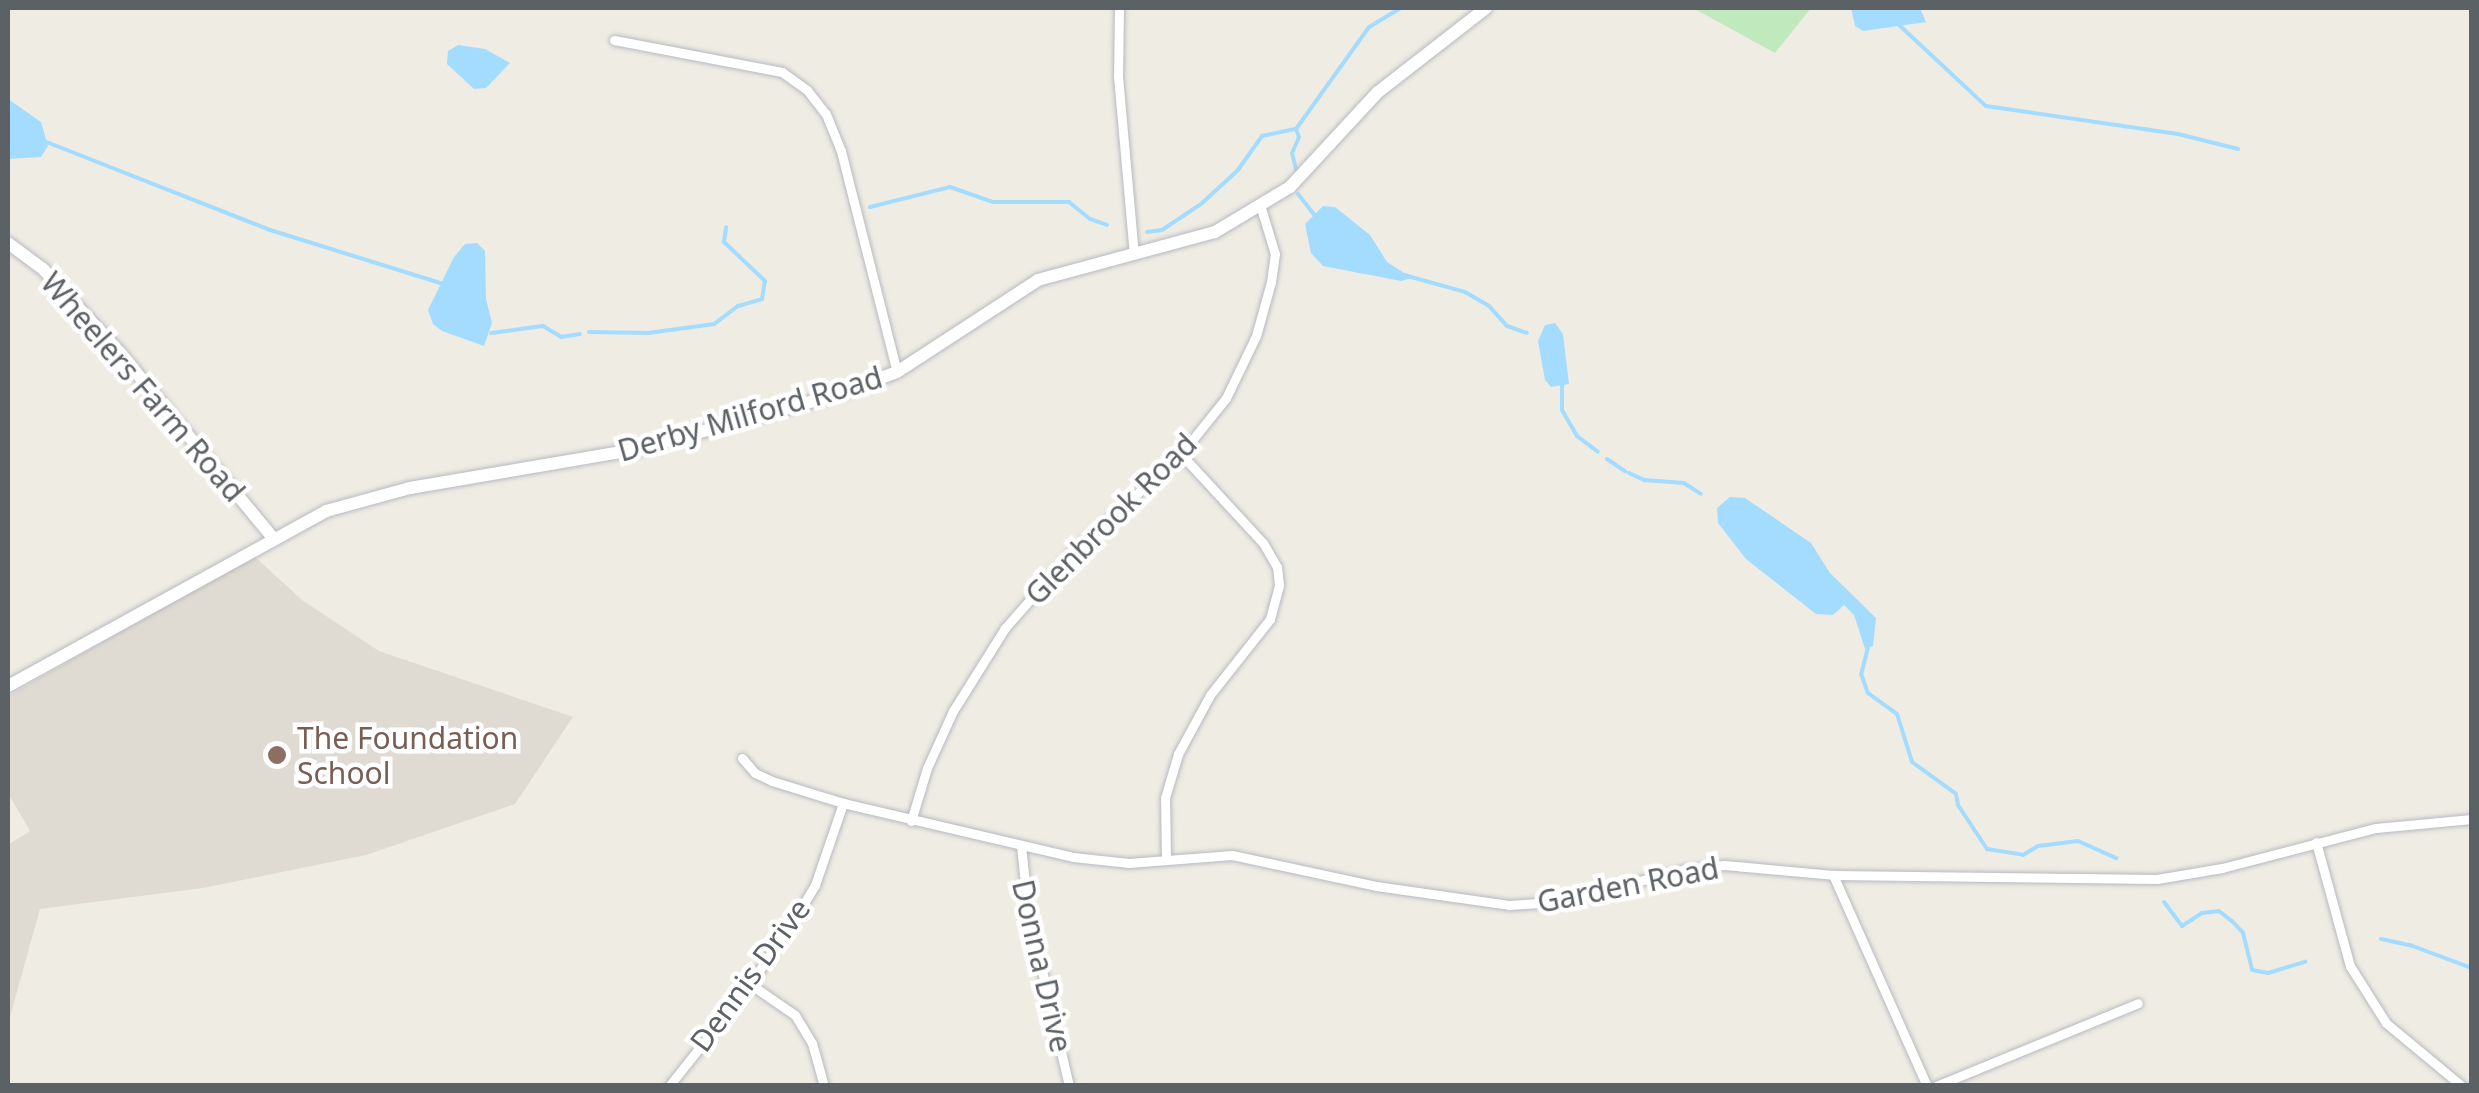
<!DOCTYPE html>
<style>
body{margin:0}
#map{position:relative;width:2479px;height:1093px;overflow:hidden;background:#efece4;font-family:"Noto Sans",sans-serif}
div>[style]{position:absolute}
.education>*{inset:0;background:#e0dbd2}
.green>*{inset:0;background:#c1e9be}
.water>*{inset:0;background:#a4dcff}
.stream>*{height:4px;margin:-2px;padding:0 2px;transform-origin:2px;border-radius:2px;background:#a4dcff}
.roads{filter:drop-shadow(0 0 2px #b6babf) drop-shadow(0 0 2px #b6babf)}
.minor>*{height:9px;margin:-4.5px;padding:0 4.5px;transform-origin:4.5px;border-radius:4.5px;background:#fff}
.secondary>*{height:12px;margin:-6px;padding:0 6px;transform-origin:6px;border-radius:6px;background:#fff}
.dots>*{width:28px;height:28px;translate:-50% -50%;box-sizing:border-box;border:5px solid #fff;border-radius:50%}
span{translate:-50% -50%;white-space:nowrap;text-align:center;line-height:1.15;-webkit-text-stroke:9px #fff;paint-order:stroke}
.street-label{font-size:30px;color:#5c6165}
.education-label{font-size:30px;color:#785e54}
.left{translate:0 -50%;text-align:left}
.frame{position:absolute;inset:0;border:10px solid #5c6165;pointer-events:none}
</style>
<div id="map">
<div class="education">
<i style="clip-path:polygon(254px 556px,302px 600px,379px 651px,573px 717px,515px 804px,366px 855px,203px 888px,40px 909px,8px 1024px,8px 845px,30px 831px,8px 793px,8px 696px)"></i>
</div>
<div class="green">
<i style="clip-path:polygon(1693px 8px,1811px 8px,1775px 53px)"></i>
</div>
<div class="water">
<i style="clip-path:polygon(1851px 8px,1920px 8px,1926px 22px,1863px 31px,1855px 26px)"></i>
<i style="clip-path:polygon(458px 45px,485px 49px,510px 63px,486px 88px,474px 89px,447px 64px,448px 51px)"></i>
<i style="clip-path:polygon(8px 99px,41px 122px,48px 146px,41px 157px,8px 159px)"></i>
<i style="clip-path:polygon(1323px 206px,1335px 207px,1370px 235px,1387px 262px,1412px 278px,1401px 281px,1323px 266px,1311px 253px,1305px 224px)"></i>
<i style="clip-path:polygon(477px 243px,485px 251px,486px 299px,492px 323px,484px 346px,442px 331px,433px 324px,428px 310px,454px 257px,465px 244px)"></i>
<i style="clip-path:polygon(1555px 323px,1563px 334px,1569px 384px,1551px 387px,1545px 380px,1538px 341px,1545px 325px)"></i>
<i style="clip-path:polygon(1730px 497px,1745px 498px,1811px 543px,1830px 573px,1876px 618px,1873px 646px,1865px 649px,1854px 615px,1844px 605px,1833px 615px,1816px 614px,1746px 559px,1718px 523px,1717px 508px)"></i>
</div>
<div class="stream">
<i style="left:1898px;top:24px;width:120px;rotate:43deg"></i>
<i style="left:1986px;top:106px;width:194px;rotate:8.3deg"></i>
<i style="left:2178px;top:134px;width:62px;rotate:14deg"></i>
<i style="left:44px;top:141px;width:240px;rotate:21.5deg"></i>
<i style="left:267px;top:229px;width:185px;rotate:17.3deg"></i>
<i style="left:1296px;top:169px;width:16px;rotate:-104deg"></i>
<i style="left:1292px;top:153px;width:17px;rotate:-66deg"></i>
<i style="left:1299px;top:137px;width:9px;rotate:-111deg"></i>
<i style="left:1296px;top:129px;width:125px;rotate:-54.4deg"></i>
<i style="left:1369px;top:27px;width:37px;rotate:-31deg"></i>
<i style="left:1298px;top:194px;width:28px;rotate:52deg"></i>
<i style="left:870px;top:207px;width:82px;rotate:-14deg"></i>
<i style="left:950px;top:187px;width:46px;rotate:19.2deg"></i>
<i style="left:993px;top:202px;width:76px"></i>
<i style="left:1069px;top:202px;width:27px;rotate:39deg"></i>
<i style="left:1090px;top:219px;width:18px;rotate:19deg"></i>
<i style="left:1147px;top:232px;width:15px;rotate:-8deg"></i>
<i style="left:1162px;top:230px;width:47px;rotate:-33.7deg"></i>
<i style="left:1201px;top:204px;width:50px;rotate:-42.6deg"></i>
<i style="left:1238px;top:170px;width:42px;rotate:-54.8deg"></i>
<i style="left:1262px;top:136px;width:35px;rotate:-12deg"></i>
<i style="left:1404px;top:275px;width:63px;rotate:15.6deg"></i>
<i style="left:1465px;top:292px;width:28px;rotate:30deg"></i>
<i style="left:1489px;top:306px;width:27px;rotate:48deg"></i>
<i style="left:1507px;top:326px;width:21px;rotate:19deg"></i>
<i style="left:589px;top:332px;width:59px;rotate:1deg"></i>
<i style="left:648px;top:333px;width:67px;rotate:-7.8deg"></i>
<i style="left:714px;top:324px;width:30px;rotate:-37deg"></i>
<i style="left:738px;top:306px;width:25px;rotate:-16deg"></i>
<i style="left:762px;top:299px;width:18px;rotate:-81deg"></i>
<i style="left:765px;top:281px;width:57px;rotate:-136.4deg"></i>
<i style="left:724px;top:242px;width:15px;rotate:-82deg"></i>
<i style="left:491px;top:333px;width:52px;rotate:-7.7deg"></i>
<i style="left:543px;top:326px;width:21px;rotate:31deg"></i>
<i style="left:561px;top:337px;width:19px;rotate:-9deg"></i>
<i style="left:1562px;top:381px;width:29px;rotate:90deg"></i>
<i style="left:1562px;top:410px;width:30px;rotate:60deg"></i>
<i style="left:1577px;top:436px;width:26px;rotate:37deg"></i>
<i style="left:1607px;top:459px;width:22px;rotate:34deg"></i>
<i style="left:1629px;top:473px;width:17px;rotate:25deg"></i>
<i style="left:1644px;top:480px;width:40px;rotate:4.3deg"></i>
<i style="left:1684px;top:483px;width:20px;rotate:33deg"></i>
<i style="left:1869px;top:643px;width:32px;rotate:104deg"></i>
<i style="left:1861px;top:674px;width:20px;rotate:70deg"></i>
<i style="left:1868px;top:693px;width:36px;rotate:36deg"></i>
<i style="left:1897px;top:714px;width:50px;rotate:72.6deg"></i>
<i style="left:1912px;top:762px;width:54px;rotate:36deg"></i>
<i style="left:1956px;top:794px;width:11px;rotate:80deg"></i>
<i style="left:1958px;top:805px;width:53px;rotate:56.6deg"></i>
<i style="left:1987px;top:849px;width:36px;rotate:9deg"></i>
<i style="left:2023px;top:855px;width:17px;rotate:-31deg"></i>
<i style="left:2038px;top:846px;width:40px;rotate:-7.1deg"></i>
<i style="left:2078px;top:841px;width:42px;rotate:24.1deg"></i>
<i style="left:2164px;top:902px;width:30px;rotate:53deg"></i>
<i style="left:2182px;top:926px;width:24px;rotate:-33deg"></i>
<i style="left:2202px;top:913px;width:17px;rotate:-7deg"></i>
<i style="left:2219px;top:911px;width:16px;rotate:38deg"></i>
<i style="left:2232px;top:921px;width:16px;rotate:47deg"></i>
<i style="left:2243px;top:933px;width:38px;rotate:76deg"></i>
<i style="left:2252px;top:970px;width:16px;rotate:11deg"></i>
<i style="left:2268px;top:973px;width:39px;rotate:-17deg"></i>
<i style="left:2381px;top:939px;width:30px;rotate:12deg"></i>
<i style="left:2410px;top:945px;width:66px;rotate:20.4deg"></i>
</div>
<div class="roads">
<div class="minor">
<i style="left:1119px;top:8px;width:68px;rotate:90.8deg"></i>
<i style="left:1118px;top:76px;width:179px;rotate:84.9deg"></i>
<i style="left:614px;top:40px;width:171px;rotate:10.8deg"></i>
<i style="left:782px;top:72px;width:31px;rotate:36deg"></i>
<i style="left:807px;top:90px;width:31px;rotate:52deg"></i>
<i style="left:826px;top:114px;width:40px;rotate:68deg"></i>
<i style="left:841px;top:151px;width:228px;rotate:75.8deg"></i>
<i style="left:742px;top:758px;width:20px;rotate:49deg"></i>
<i style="left:755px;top:773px;width:19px;rotate:25deg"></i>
<i style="left:772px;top:781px;width:74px;rotate:17.2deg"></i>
<i style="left:843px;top:803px;width:236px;rotate:13.2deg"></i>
<i style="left:1073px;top:857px;width:56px;rotate:6.1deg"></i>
<i style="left:1129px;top:863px;width:103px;rotate:-4.4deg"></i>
<i style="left:1232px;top:855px;width:147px;rotate:12.1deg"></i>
<i style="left:1376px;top:886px;width:134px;rotate:8.1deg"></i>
<i style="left:1509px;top:905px;width:45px;rotate:-3.8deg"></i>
<i style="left:1554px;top:902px;width:129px;rotate:-13.9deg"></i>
<i style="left:1679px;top:871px;width:45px;rotate:-7.6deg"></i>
<i style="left:1724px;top:865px;width:109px;rotate:5.2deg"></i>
<i style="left:1833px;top:875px;width:324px;rotate:0.7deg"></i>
<i style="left:2157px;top:879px;width:66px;rotate:-9.6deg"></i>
<i style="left:2222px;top:868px;width:159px;rotate:-14.6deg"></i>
<i style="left:2376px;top:828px;width:96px;rotate:-5.4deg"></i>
<i style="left:911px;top:821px;width:55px;rotate:-73.2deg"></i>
<i style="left:927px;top:768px;width:63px;rotate:-65.5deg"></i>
<i style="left:953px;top:711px;width:98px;rotate:-57.9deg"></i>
<i style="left:1005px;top:628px;width:98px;rotate:-48.7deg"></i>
<i style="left:1070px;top:554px;width:149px;rotate:-42deg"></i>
<i style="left:1181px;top:454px;width:72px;rotate:-51.2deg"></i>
<i style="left:1226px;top:398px;width:69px;rotate:-64.2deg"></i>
<i style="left:1256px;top:336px;width:56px;rotate:-74.5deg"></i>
<i style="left:1271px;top:282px;width:28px;rotate:-82deg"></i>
<i style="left:1275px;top:254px;width:48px;rotate:-106.9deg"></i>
<i style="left:2316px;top:842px;width:129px;rotate:74.7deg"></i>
<i style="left:2350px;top:966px;width:67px;rotate:57.7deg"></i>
<i style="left:2386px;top:1023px;width:99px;rotate:39.7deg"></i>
<i style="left:1021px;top:846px;width:65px;rotate:83.9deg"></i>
<i style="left:1028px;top:911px;width:180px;rotate:76.8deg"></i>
<i style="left:1166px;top:859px;width:61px;rotate:-90.9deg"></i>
<i style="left:1165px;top:798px;width:46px;rotate:-73.5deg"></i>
<i style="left:1178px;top:754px;width:67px;rotate:-61.5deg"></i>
<i style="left:1210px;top:695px;width:97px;rotate:-51.7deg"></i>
<i style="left:1270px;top:619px;width:35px;rotate:-75deg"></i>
<i style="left:1279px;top:585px;width:18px;rotate:-96deg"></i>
<i style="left:1277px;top:567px;width:28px;rotate:-120deg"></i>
<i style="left:1263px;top:543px;width:121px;rotate:-132.7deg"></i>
<i style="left:1833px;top:875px;width:231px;rotate:66deg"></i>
<i style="left:750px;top:984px;width:55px;rotate:34.6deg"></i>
<i style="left:795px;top:1015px;width:33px;rotate:59deg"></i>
<i style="left:812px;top:1043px;width:45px;rotate:74.4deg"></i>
<i style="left:669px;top:1086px;width:130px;rotate:-51.5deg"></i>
<i style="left:750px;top:984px;width:89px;rotate:-56deg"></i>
<i style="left:800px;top:910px;width:29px;rotate:-59deg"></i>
<i style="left:815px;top:885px;width:87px;rotate:-71.1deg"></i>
<i style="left:1936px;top:1086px;width:218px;rotate:-22.3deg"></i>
</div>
<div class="secondary">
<i style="left:8px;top:243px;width:44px;rotate:36.6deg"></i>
<i style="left:43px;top:269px;width:114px;rotate:47.5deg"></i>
<i style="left:120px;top:353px;width:239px;rotate:50.4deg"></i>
<i style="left:8px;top:686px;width:363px;rotate:-28.8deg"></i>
<i style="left:326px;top:511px;width:87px;rotate:-15.3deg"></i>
<i style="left:410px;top:488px;width:231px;rotate:-9.7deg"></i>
<i style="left:638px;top:449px;width:201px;rotate:-15.3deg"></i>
<i style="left:832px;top:396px;width:69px;rotate:-20.3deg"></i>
<i style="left:897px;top:372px;width:168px;rotate:-33.1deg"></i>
<i style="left:1038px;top:280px;width:183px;rotate:-15.2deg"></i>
<i style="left:1215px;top:232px;width:87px;rotate:-31deg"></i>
<i style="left:1290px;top:187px;width:129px;rotate:-47.2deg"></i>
<i style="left:1378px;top:92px;width:137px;rotate:-37.9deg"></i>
</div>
</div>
<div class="dots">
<i style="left:277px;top:755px;background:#8d6e63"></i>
</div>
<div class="street-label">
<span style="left:143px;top:387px;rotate:49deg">Wheelers Farm Road</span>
<span style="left:750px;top:414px;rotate:-16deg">Derby Milford Road</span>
<span style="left:1111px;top:519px;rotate:-45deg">Glenbrook Road</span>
<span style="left:1628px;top:885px;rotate:-11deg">Garden Road</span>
<span style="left:1042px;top:966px;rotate:77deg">Donna Drive</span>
<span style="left:750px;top:975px;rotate:-54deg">Dennis Drive</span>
</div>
<div class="education-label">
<span class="left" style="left:297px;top:755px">The Foundation<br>School</span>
</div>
<div class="frame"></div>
</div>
